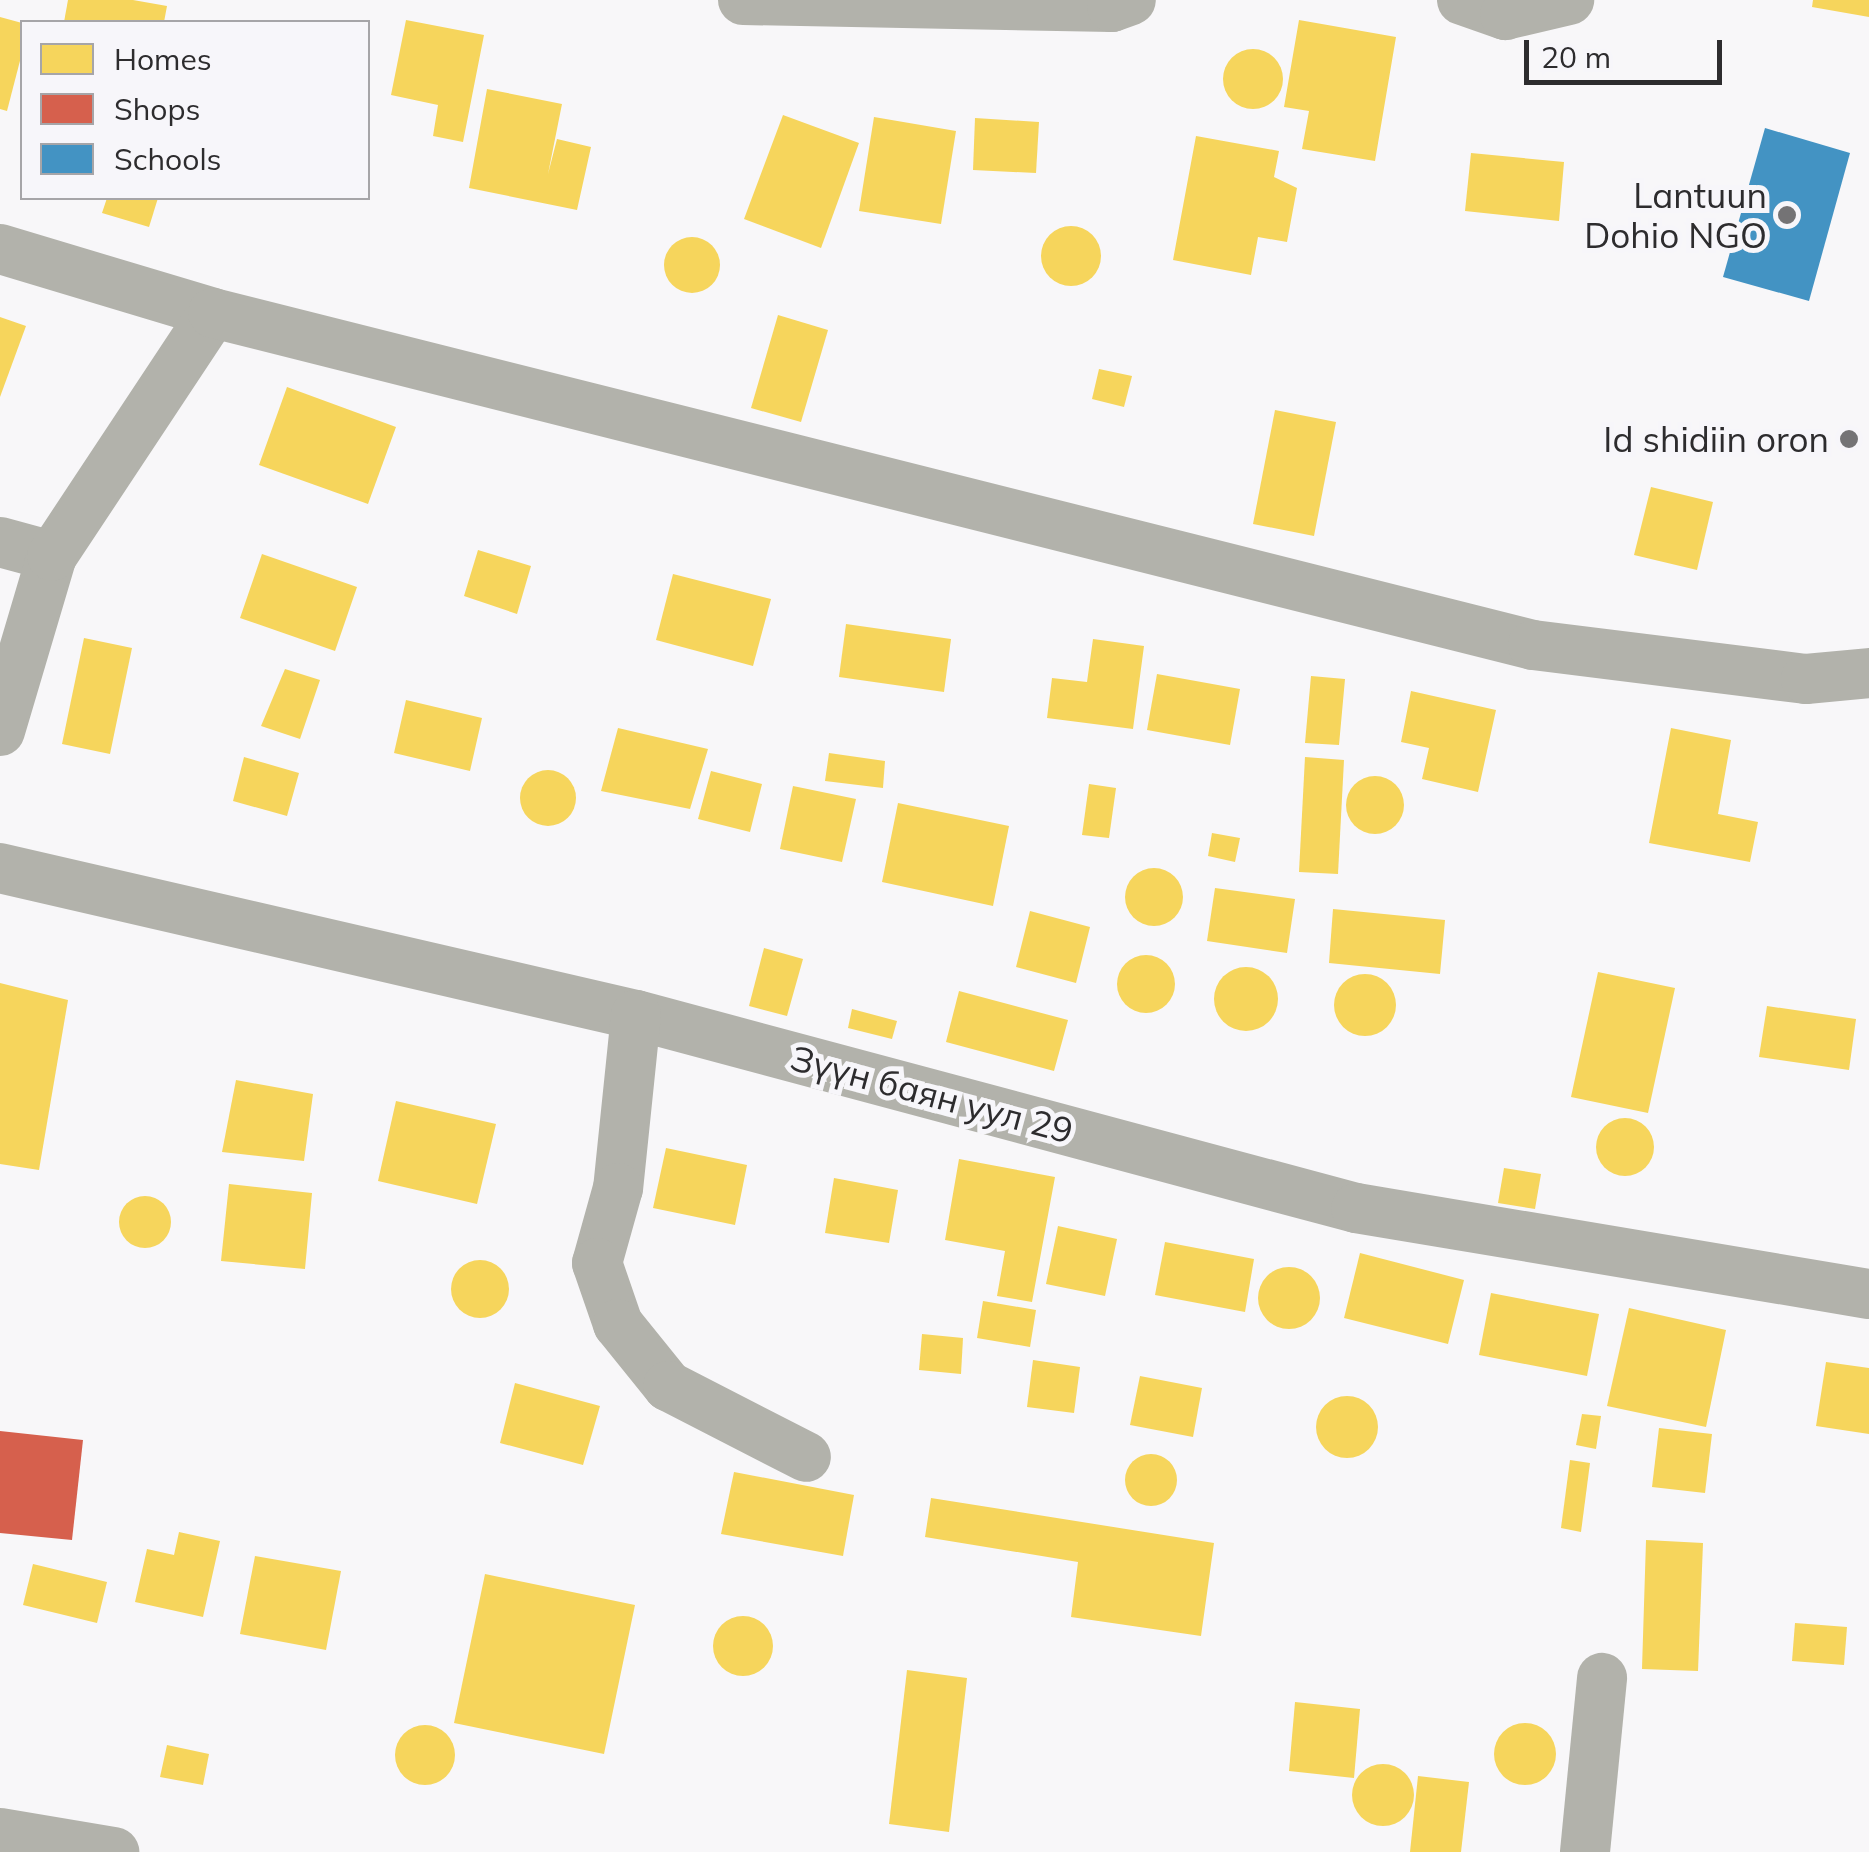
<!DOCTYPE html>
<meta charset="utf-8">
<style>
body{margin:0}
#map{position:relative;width:1869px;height:1852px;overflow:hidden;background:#f8f7f9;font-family:Mulish,sans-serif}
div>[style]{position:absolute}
.homes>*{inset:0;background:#f6d55c}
.round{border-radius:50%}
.shops>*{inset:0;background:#d6604d}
.schools>*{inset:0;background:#4393c3}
.street>*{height:50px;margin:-25px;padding:0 25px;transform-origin:25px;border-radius:25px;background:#b2b2ab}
.dots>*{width:28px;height:28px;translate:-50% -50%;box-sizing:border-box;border:5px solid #f7f6fa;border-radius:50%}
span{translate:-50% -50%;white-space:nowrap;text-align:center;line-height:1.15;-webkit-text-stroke:10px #f7f6fa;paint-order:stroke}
.poi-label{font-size:35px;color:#2d2c2e}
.right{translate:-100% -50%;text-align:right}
.street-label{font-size:35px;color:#2d2c2e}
.legend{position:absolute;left:20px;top:20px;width:350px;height:180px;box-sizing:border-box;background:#f7f6fa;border:2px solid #a6a5a8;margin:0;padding:12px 18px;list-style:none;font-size:30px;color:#2d2c2e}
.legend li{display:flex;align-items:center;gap:20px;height:50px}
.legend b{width:50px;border:2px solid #a6a5a8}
.scale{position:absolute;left:1524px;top:40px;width:198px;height:45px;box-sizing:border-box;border:5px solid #2d2c2e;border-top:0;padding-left:12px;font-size:30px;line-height:35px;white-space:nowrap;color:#2d2c2e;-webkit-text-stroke:8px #f7f6fa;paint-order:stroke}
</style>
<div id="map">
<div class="homes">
<i style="clip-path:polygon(68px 0,133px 0,167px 6px,164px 22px,64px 22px)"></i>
<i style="clip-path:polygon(1813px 0,1869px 0,1869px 17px,1812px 7px)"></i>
<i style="clip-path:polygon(0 17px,22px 23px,22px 53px,7px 111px,0 109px)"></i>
<i style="clip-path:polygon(406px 20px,484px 35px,463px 142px,433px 136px,438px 105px,391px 95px)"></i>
<i style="clip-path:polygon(1299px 20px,1396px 37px,1375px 161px,1302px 149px,1309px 111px,1284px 107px)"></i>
<i class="round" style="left:1223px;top:49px;width:60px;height:60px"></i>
<i style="clip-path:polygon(487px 89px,562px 104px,548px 174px,557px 139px,591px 147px,577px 210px,469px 188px)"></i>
<i style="clip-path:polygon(783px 115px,859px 143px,821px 248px,744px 219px)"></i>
<i style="clip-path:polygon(874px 117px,956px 131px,941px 224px,859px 211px)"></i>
<i style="clip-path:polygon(975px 118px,1039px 122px,1036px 173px,973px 170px)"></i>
<i style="clip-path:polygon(1196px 136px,1279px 151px,1274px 177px,1297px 188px,1287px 242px,1258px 237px,1251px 275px,1173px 260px)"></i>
<i style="clip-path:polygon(1471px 153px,1564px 162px,1559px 221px,1465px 211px)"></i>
<i style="clip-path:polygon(107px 198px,158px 198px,149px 227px,102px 213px)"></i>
<i class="round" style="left:1041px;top:226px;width:60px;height:60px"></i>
<i class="round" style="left:664px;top:237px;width:56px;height:56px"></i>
<i style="clip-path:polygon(778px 315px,828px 330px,801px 422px,751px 408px)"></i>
<i style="clip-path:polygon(0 317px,26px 326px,0 397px)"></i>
<i style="clip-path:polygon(1099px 369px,1132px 376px,1124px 407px,1092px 399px)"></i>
<i style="clip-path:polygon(287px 387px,396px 427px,368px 504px,259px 465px)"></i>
<i style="clip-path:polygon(1275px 410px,1336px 422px,1314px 536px,1253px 524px)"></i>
<i style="clip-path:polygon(1651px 487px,1713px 502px,1697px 570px,1634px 555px)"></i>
<i style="clip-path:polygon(478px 550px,531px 566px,517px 614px,464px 596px)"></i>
<i style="clip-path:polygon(262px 554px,357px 587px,335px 651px,240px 618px)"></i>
<i style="clip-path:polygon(673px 574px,771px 599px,753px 666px,656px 640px)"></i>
<i style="clip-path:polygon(846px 624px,951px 639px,944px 692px,839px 677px)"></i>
<i style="clip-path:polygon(84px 638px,132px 648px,110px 754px,62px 744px)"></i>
<i style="clip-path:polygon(1093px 639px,1144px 646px,1133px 729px,1047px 718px,1052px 678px,1087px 682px)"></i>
<i style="clip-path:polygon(285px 669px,320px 680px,300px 739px,261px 726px)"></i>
<i style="clip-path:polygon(1157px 674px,1240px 689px,1230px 745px,1147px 730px)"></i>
<i style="clip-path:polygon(1311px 676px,1345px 679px,1339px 745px,1305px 743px)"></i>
<i style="clip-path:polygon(1411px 691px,1496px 710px,1478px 792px,1422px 779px,1429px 748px,1401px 742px)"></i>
<i style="clip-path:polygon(406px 700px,482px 718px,470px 771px,394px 753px)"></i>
<i style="clip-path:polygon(618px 728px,708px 749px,690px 809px,601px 791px)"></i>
<i style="clip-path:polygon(1671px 728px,1731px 740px,1718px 814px,1758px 822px,1750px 862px,1649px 843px)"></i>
<i style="clip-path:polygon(829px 753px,885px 761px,883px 788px,825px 781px)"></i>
<i style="clip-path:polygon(244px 757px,299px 773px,287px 816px,233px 801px)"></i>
<i style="clip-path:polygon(1305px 757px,1344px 760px,1338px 874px,1299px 872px)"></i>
<i class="round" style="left:520px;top:770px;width:56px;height:56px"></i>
<i style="clip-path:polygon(711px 771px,762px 784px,750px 832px,698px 819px)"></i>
<i class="round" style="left:1346px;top:776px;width:58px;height:58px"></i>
<i style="clip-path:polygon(1089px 784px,1116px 788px,1109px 838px,1082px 835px)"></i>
<i style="clip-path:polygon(793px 786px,856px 799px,842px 862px,780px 849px)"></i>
<i style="clip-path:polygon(898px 803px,1009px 826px,993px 906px,882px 882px)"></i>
<i style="clip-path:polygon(1212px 833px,1240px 838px,1235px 862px,1208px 856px)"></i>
<i class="round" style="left:1125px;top:868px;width:58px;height:58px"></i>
<i style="clip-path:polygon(1215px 888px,1295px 899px,1287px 953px,1207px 941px)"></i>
<i style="clip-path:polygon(1333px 909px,1445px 920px,1440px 974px,1329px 963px)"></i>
<i style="clip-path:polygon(1030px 911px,1090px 927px,1076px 983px,1016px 967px)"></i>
<i style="clip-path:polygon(764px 948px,803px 959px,787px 1016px,749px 1006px)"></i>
<i class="round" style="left:1117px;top:955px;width:58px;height:58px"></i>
<i class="round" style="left:1214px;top:967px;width:64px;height:64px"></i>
<i style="clip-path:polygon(1598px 972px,1675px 988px,1648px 1113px,1571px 1097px)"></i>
<i class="round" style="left:1334px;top:974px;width:62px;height:62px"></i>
<i style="clip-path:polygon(0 983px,68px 1000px,39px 1170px,0 1164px)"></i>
<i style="clip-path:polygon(959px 991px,1068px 1020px,1054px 1071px,946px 1042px)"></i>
<i style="clip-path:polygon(1767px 1006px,1856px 1019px,1849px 1070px,1759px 1057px)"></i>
<i style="clip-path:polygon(852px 1009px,897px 1021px,892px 1039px,848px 1028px)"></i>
<i style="clip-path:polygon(236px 1080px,313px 1094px,304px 1161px,222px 1152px)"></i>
<i style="clip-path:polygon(396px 1101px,496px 1124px,477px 1204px,378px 1181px)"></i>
<i class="round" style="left:1596px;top:1118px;width:58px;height:58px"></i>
<i style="clip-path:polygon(666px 1148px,747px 1165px,735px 1225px,653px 1208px)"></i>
<i style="clip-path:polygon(959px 1159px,1055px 1177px,1032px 1302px,997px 1296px,1005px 1251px,945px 1240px)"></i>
<i style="clip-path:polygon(1504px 1168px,1541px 1174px,1535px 1209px,1498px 1203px)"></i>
<i style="clip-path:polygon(834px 1178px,898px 1190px,889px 1243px,825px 1233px)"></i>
<i style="clip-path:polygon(229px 1184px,312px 1193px,305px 1269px,221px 1261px)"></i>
<i class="round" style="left:119px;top:1196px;width:52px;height:52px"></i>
<i style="clip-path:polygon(1058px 1226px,1117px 1239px,1105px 1296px,1046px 1284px)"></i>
<i style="clip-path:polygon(1165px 1242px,1254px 1259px,1245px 1312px,1155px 1295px)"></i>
<i style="clip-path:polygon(1360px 1253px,1464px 1280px,1448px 1344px,1344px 1318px)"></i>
<i class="round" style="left:451px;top:1260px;width:58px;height:58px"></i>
<i class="round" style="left:1258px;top:1267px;width:62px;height:62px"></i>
<i style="clip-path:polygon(1491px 1293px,1599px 1314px,1587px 1376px,1479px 1355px)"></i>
<i style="clip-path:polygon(983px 1301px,1036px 1310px,1030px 1347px,977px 1338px)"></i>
<i style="clip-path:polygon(1629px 1308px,1726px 1330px,1706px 1427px,1607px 1406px)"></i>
<i style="clip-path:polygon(922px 1334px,963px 1338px,961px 1374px,919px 1370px)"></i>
<i style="clip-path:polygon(1033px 1360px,1080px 1367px,1074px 1413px,1027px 1407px)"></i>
<i style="clip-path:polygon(1826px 1362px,1869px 1368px,1869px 1434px,1816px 1426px)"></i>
<i style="clip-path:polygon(1140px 1376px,1202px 1388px,1193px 1437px,1130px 1425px)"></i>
<i style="clip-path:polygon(515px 1383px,600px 1406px,583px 1465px,500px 1443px)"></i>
<i class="round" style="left:1316px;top:1396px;width:62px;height:62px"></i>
<i style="clip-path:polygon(1582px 1414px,1601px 1416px,1596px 1449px,1576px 1445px)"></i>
<i style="clip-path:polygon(1659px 1428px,1712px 1434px,1705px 1493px,1652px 1487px)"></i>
<i class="round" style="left:1125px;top:1454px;width:52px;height:52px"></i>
<i style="clip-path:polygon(1570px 1460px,1590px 1463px,1581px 1532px,1561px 1528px)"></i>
<i style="clip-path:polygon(734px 1472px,854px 1495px,843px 1556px,721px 1534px)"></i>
<i style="clip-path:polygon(931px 1498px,1214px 1543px,1201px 1636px,1071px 1617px,1078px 1562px,925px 1537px)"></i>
<i style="clip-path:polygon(179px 1532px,220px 1541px,203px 1617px,135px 1602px,147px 1549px,174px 1555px)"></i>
<i style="clip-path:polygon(1646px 1540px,1703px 1543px,1698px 1671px,1642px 1669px)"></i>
<i style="clip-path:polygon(255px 1556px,341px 1571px,326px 1650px,240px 1634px)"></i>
<i style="clip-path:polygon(33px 1564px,107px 1582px,97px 1623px,23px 1605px)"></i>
<i style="clip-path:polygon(485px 1574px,635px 1605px,604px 1754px,454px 1723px)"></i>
<i class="round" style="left:713px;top:1616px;width:60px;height:60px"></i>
<i style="clip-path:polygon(1795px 1623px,1847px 1627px,1844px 1665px,1792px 1661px)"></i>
<i style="clip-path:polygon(907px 1670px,967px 1678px,949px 1832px,889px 1824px)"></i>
<i style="clip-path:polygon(1295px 1702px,1360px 1709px,1354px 1778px,1289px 1771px)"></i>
<i class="round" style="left:1494px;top:1723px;width:62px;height:62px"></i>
<i class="round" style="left:395px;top:1725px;width:60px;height:60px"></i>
<i style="clip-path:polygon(167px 1745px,209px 1754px,203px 1785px,160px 1777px)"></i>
<i class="round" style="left:1352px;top:1764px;width:62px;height:62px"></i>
<i style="clip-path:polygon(1418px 1776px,1469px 1782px,1461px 1852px,1410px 1852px)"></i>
</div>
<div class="shops">
<i style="clip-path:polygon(0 1431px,83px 1440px,72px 1540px,0 1533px)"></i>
</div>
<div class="schools">
<i style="clip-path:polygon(1765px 128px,1850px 153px,1809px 301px,1723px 277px)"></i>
</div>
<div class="street">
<i style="left:743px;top:0;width:369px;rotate:1.1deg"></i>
<i style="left:1112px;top:7px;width:20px;rotate:-20deg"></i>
<i style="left:1462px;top:0;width:46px;rotate:19.2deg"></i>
<i style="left:1505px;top:15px;width:66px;rotate:-13.2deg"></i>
<i style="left:0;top:249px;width:222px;rotate:16.7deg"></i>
<i style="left:0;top:542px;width:54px;rotate:15.1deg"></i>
<i style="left:0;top:731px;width:183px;rotate:-73.5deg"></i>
<i style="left:52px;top:556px;width:291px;rotate:-56.5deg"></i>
<i style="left:213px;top:313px;width:1361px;rotate:14.12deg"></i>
<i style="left:1533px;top:645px;width:275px;rotate:7.1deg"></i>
<i style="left:1806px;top:679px;width:63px;rotate:-5.4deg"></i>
<i style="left:0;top:868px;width:653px;rotate:13.01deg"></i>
<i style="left:636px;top:1015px;width:745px;rotate:15.01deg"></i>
<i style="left:1356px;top:1208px;width:520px;rotate:9.52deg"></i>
<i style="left:636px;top:1015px;width:174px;rotate:95.9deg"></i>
<i style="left:618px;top:1188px;width:78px;rotate:105.6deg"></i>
<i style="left:597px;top:1263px;width:65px;rotate:71deg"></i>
<i style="left:618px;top:1324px;width:80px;rotate:51.1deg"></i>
<i style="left:668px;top:1386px;width:155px;rotate:27.2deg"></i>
<i style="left:0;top:1833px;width:116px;rotate:9.5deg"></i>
<i style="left:1585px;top:1852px;width:175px;rotate:-84.4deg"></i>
</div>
<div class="dots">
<i style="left:1787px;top:215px;background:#747375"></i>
<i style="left:1849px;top:439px;background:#747375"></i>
</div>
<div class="poi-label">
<span class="right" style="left:1767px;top:215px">Lantuun<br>Dohio NGO</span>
<span class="right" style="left:1829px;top:439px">Id shidiin oron</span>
</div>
<div class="street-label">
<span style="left:932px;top:1094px;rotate:15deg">Зүүн баян уул 29</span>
</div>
<ul class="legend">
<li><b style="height:28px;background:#f6d55c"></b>Homes</li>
<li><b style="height:28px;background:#d6604d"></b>Shops</li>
<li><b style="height:28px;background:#4393c3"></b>Schools</li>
</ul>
<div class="scale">20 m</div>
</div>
